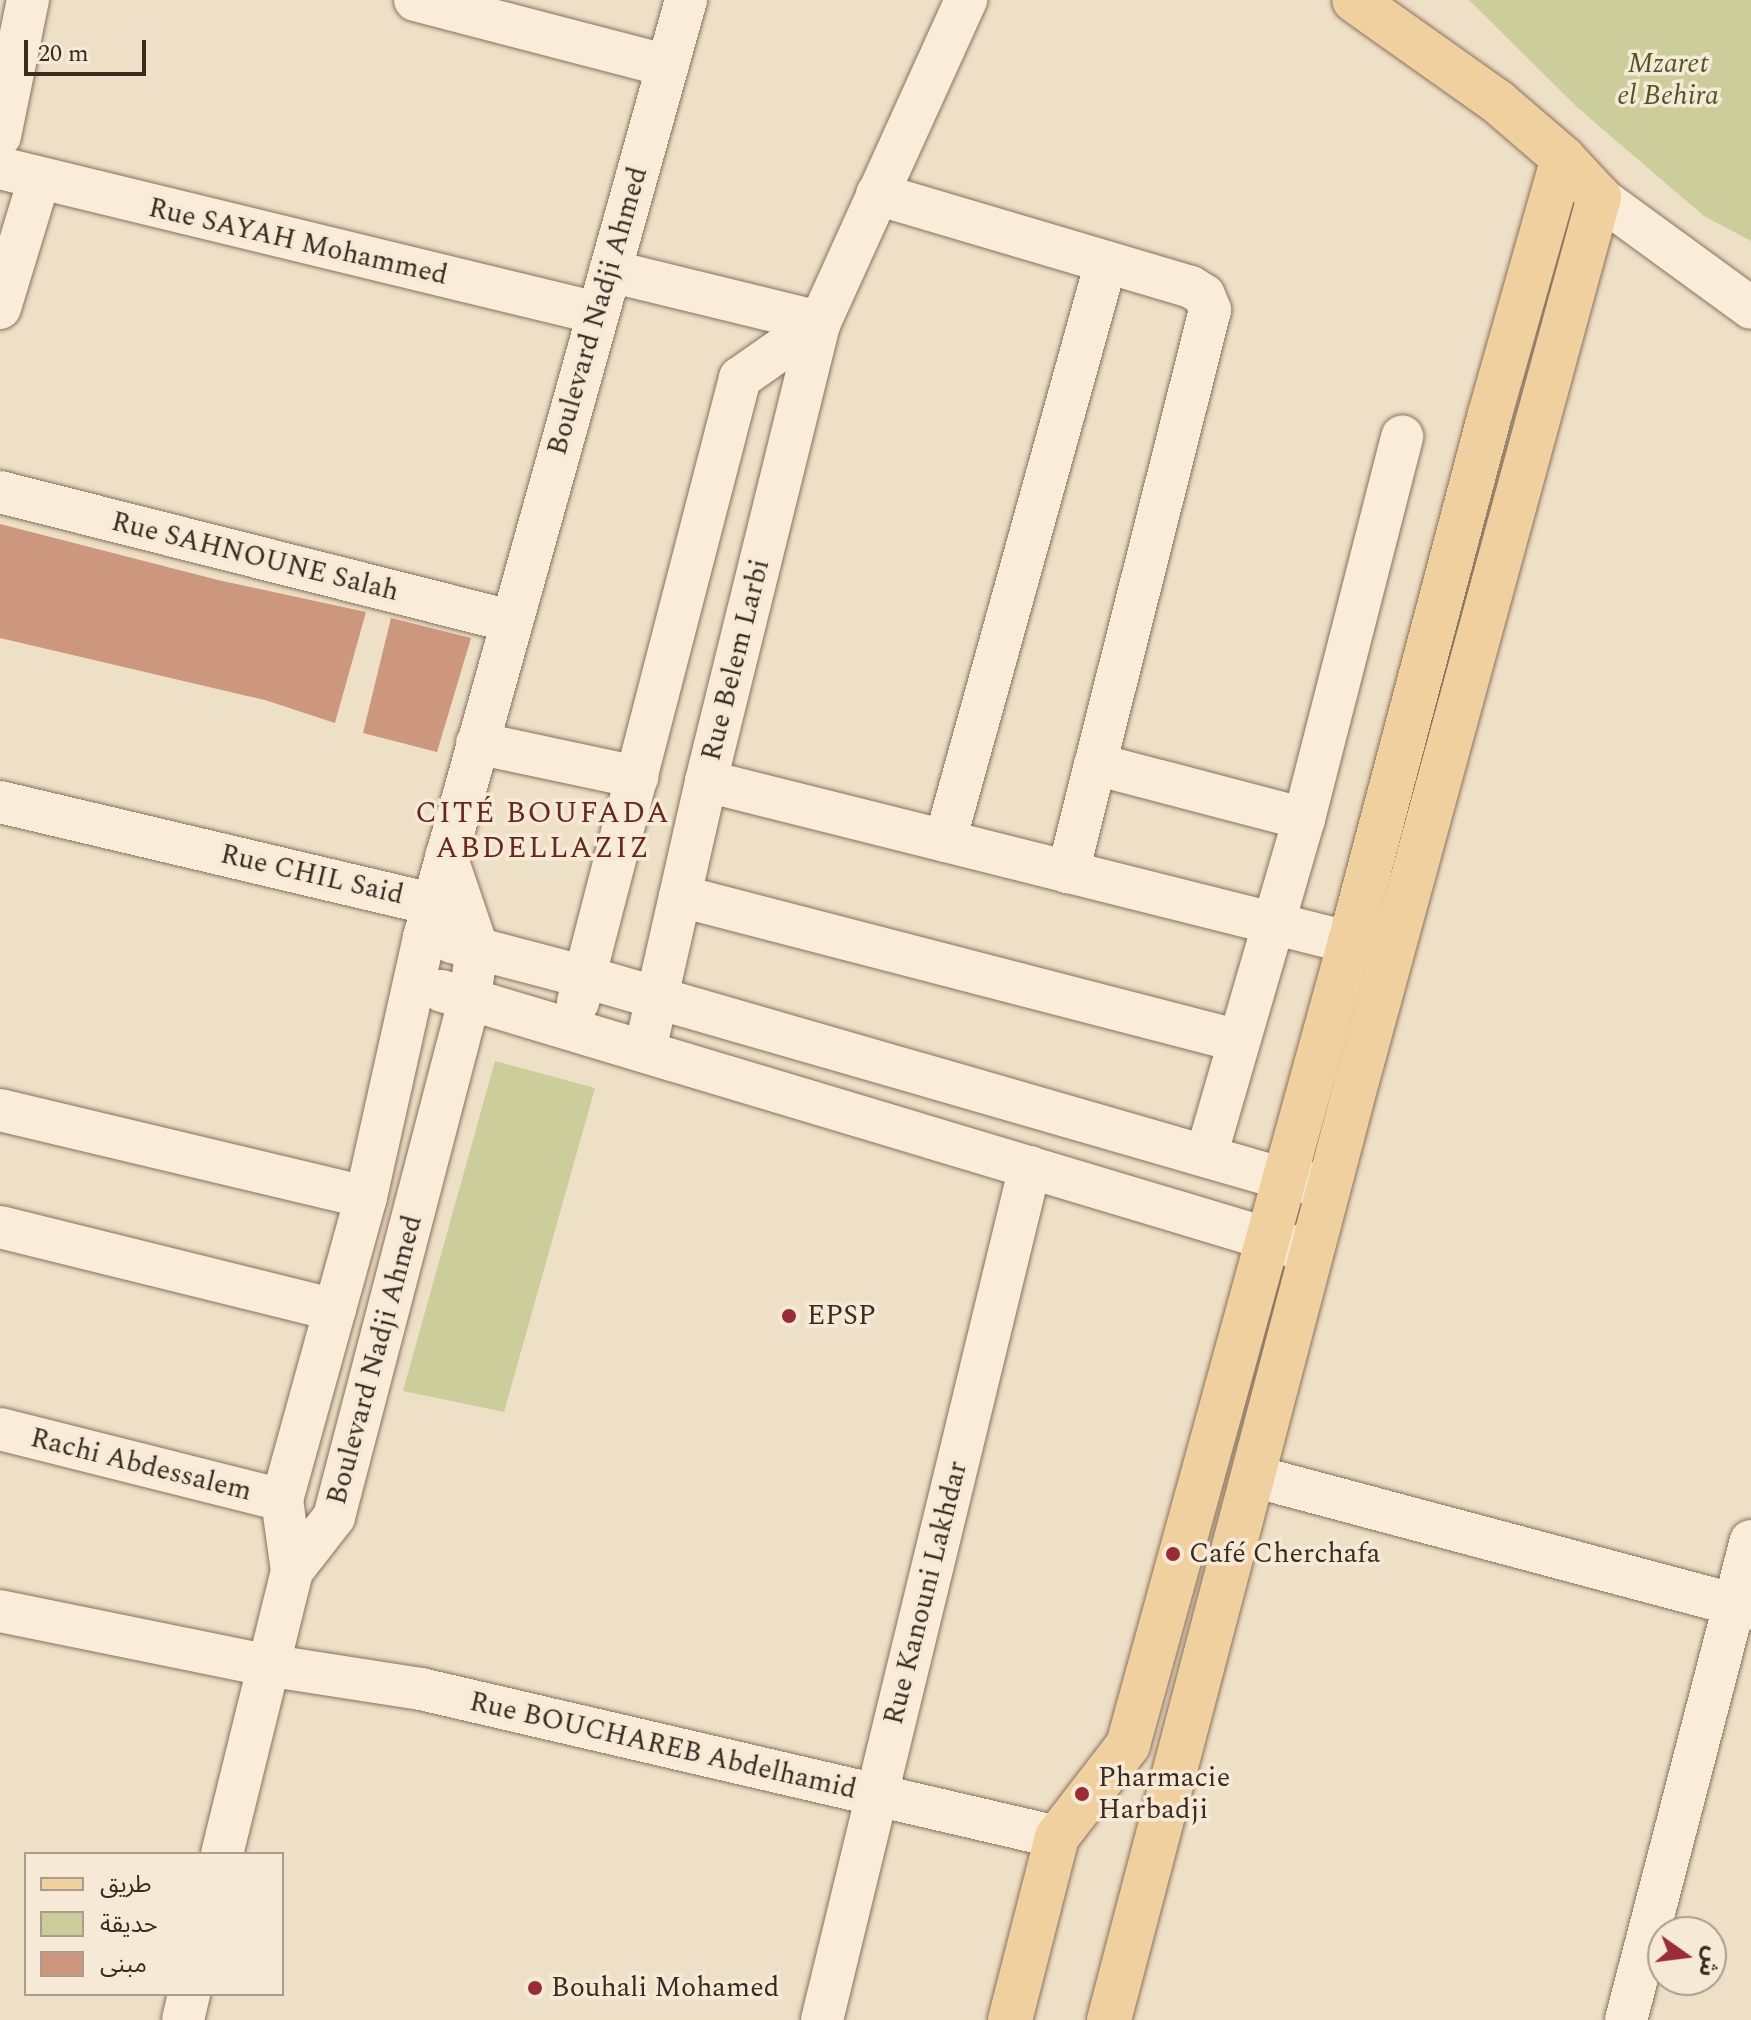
<!DOCTYPE html>
<meta charset="utf-8">
<style>
body{margin:0}
#map{position:relative;width:1751px;height:2020px;overflow:hidden;background:#eedfc7;font-family:Spectral,"Noto Sans Arabic",serif}
div>[style]{position:absolute}
.green>*{inset:0;background:#cbcd9b}
.building>*{inset:0;background:#cc977d}
.roads{filter:drop-shadow(0 0 2px #8a715c) drop-shadow(0 0 2px #8a715c)}
.minor>*{height:42px;margin:-21px;padding:0 21px;transform-origin:21px;border-radius:21px;background:#f9edda}
.major>*{height:44px;margin:-22px;padding:0 22px;transform-origin:22px;border-radius:22px;background:#f1d0a0}
.dots>*{width:22px;height:22px;translate:-50% -50%;box-sizing:border-box;border:4px solid #f6ead7;border-radius:50%}
span{translate:-50% -50%;white-space:nowrap;text-align:center;line-height:1.15;-webkit-text-stroke:7px #f6ead7;paint-order:stroke}
.park-label{font-size:28px;color:#4f5726;font-style:italic}
.street-label{font-size:28px;color:#3a2a20}
.poi-label{font-size:28px;color:#3a2a20}
.left{translate:0 -50%;text-align:left}
.neighbourhood-label{font-size:30px;color:#67281f;letter-spacing:2px}
.legend{position:absolute;left:24px;top:1852px;width:260px;height:144px;box-sizing:border-box;background:#f6ead7;border:2px solid #ab9d8e;margin:0;padding:10px 14px;list-style:none;font-size:24px;color:#3a2a20}
.legend li{display:flex;align-items:center;gap:16px;height:40px}
.legend b{width:40px;border:2px solid #ab9d8e}
.north{position:absolute;left:1647px;top:1916px;width:80px;height:80px;box-sizing:border-box;background:#f6ead7;border:2px solid #ab9d8e;border-radius:50%;rotate:104deg;font-size:22px;font-weight:700;line-height:32px;text-align:center;color:#3a2a20}
.north::after{content:'';display:block;margin:auto;width:28px;height:36px;background:#992c37;clip-path:polygon(50% 0,100% 100%,50% 72%,0 100%)}
.scale{position:absolute;left:24px;top:40px;width:122px;height:36px;box-sizing:border-box;border:4px solid #3a2a20;border-top:0;padding-left:10px;font-size:24px;line-height:28px;white-space:nowrap;color:#3a2a20;-webkit-text-stroke:6px #f6ead7;paint-order:stroke}
</style>
<div id="map">
<div class="green">
<i style="clip-path:polygon(1469px 0,1751px 0,1751px 241px,1704px 216px,1578px 108px)"></i>
<i style="clip-path:polygon(495px 1061px,595px 1088px,504px 1412px,403px 1391px)"></i>
</div>
<div class="building">
<i style="clip-path:polygon(0 524px,218px 580px,366px 612px,335px 723px,265px 700px,0 638px)"></i>
<i style="clip-path:polygon(391px 618px,471px 638px,437px 752px,363px 733px)"></i>
</div>
<div class="roads">
<div class="minor">
<i style="left:415px;top:0;width:261px;rotate:14.6deg"></i>
<i style="left:0;top:136px;width:139px;rotate:-78.4deg"></i>
<i style="left:0;top:168px;width:614px;rotate:13.65deg"></i>
<i style="left:877px;top:194px;width:327px;rotate:16.5deg"></i>
<i style="left:1191px;top:287px;width:15px;rotate:32deg"></i>
<i style="left:1204px;top:295px;width:16px;rotate:68deg"></i>
<i style="left:1210px;top:310px;width:580px;rotate:104.18deg"></i>
<i style="left:1599px;top:197px;width:188px;rotate:36.1deg"></i>
<i style="left:610px;top:271px;width:216px;rotate:13.7deg"></i>
<i style="left:0;top:308px;width:134px;rotate:-73.1deg"></i>
<i style="left:0;top:492px;width:526px;rotate:14.19deg"></i>
<i style="left:477px;top:743px;width:164px;rotate:12deg"></i>
<i style="left:1095px;top:764px;width:216px;rotate:14.7deg"></i>
<i style="left:706px;top:781px;width:699px;rotate:14.08deg"></i>
<i style="left:0;top:802px;width:475px;rotate:13.3deg"></i>
<i style="left:945px;top:841px;width:601px;rotate:-74.46deg"></i>
<i style="left:680px;top:896px;width:577px;rotate:14.54deg"></i>
<i style="left:452px;top:942px;width:138px;rotate:14.7deg"></i>
<i style="left:585px;top:977px;width:728px;rotate:16.12deg"></i>
<i style="left:1284px;top:1179px;width:36px;rotate:9deg"></i>
<i style="left:442px;top:991px;width:898px;rotate:16.7deg"></i>
<i style="left:578px;top:1002px;width:645px;rotate:-75.45deg"></i>
<i style="left:740px;top:378px;width:98px;rotate:-35deg"></i>
<i style="left:645px;top:1050px;width:276px;rotate:-77.2deg"></i>
<i style="left:706px;top:781px;width:473px;rotate:-76.1deg"></i>
<i style="left:820px;top:322px;width:354px;rotate:-65.6deg"></i>
<i style="left:0;top:1110px;width:376px;rotate:13.4deg"></i>
<i style="left:1206px;top:1156px;width:351px;rotate:-73.8deg"></i>
<i style="left:1304px;top:819px;width:395px;rotate:-75.6deg"></i>
<i style="left:0;top:1227px;width:345px;rotate:13.9deg"></i>
<i style="left:0;top:1429px;width:291px;rotate:14.1deg"></i>
<i style="left:1253px;top:1476px;width:515px;rotate:14.95deg"></i>
<i style="left:292px;top:1571px;width:72px;rotate:-98deg"></i>
<i style="left:282px;top:1500px;width:314px;rotate:-74.5deg"></i>
<i style="left:366px;top:1197px;width:266px;rotate:-77.4deg"></i>
<i style="left:424px;top:937px;width:973px;rotate:-74.38deg"></i>
<i style="left:0;top:1611px;width:271px;rotate:11.5deg"></i>
<i style="left:266px;top:1665px;width:157px;rotate:8.8deg"></i>
<i style="left:421px;top:1689px;width:653px;rotate:13.1deg"></i>
<i style="left:222px;top:1854px;width:292px;rotate:-76.1deg"></i>
<i style="left:292px;top:1571px;width:68px;rotate:-52.1deg"></i>
<i style="left:334px;top:1517px;width:537px;rotate:-75.34deg"></i>
<i style="left:470px;top:997px;width:50px;rotate:-82deg"></i>
<i style="left:477px;top:947px;width:96px;rotate:-108.8deg"></i>
<i style="left:183px;top:2020px;width:27px;rotate:-77deg"></i>
<i style="left:822px;top:2020px;width:878px;rotate:-76.3deg"></i>
<i style="left:1626px;top:2020px;width:495px;rotate:-75.4deg"></i>
</div>
<div class="major">
<i style="left:1010px;top:2020px;width:189px;rotate:-75.6deg"></i>
<i style="left:1057px;top:1837px;width:116px;rotate:-52.3deg"></i>
<i style="left:1128px;top:1745px;width:833px;rotate:-74.55deg"></i>
<i style="left:1350px;top:942px;width:546px;rotate:-75.15deg"></i>
<i style="left:1490px;top:414px;width:266px;rotate:-74.1deg"></i>
<i style="left:1109px;top:2020px;width:971px;rotate:-75.21deg"></i>
<i style="left:1357px;top:1081px;width:917px;rotate:-74.69deg"></i>
<i style="left:1599px;top:197px;width:53px;rotate:-132.7deg"></i>
<i style="left:1563px;top:158px;width:86px;rotate:-139.3deg"></i>
<i style="left:1498px;top:102px;width:176px;rotate:-144.7deg"></i>
</div>
</div>
<div class="dots">
<i style="left:789px;top:1316px;background:#992c37"></i>
<i style="left:1173px;top:1554px;background:#992c37"></i>
<i style="left:1082px;top:1794px;background:#992c37"></i>
<i style="left:535px;top:1988px;background:#992c37"></i>
</div>
<div class="park-label">
<span style="left:1668px;top:80px">Mzaret<br>el Behira</span>
</div>
<div class="street-label">
<span style="left:298px;top:242px;rotate:13deg">Rue SAYAH Mohammed</span>
<span style="left:598px;top:311px;rotate:-74deg">Boulevard Nadji Ahmed</span>
<span style="left:255px;top:557px;rotate:14deg">Rue SAHNOUNE Salah</span>
<span style="left:736px;top:660px;rotate:-76deg">Rue Belem Larbi</span>
<span style="left:312px;top:875px;rotate:13deg">Rue CHIL Said</span>
<span style="left:375px;top:1360px;rotate:-75deg">Boulevard Nadji Ahmed</span>
<span style="left:141px;top:1465px;rotate:14deg">Rachi Abdessalem</span>
<span style="left:926px;top:1593px;rotate:-76deg">Rue Kanouni Lakhdar</span>
<span style="left:663px;top:1746px;rotate:13deg">Rue BOUCHAREB Abdelhamid</span>
</div>
<div class="poi-label">
<span class="left" style="left:807px;top:1316px">EPSP</span>
<span class="left" style="left:1189px;top:1554px">Café Cherchafa</span>
<span class="left" style="left:1098px;top:1794px">Pharmacie<br>Harbadji</span>
<span class="left" style="left:551px;top:1988px">Bouhali Mohamed</span>
</div>
<div class="neighbourhood-label">
<span style="left:543px;top:830px">CITÉ BOUFADA<br>ABDELLAZIZ</span>
</div>
<ul class="legend">
<li><b style="height:10px;background:#f1d0a0"></b>طريق</li>
<li><b style="height:22px;background:#cbcd9b"></b>حديقة</li>
<li><b style="height:22px;background:#cc977d"></b>مبنى</li>
</ul>
<div class="north">ش</div>
<div class="scale">20 m</div>
</div>
